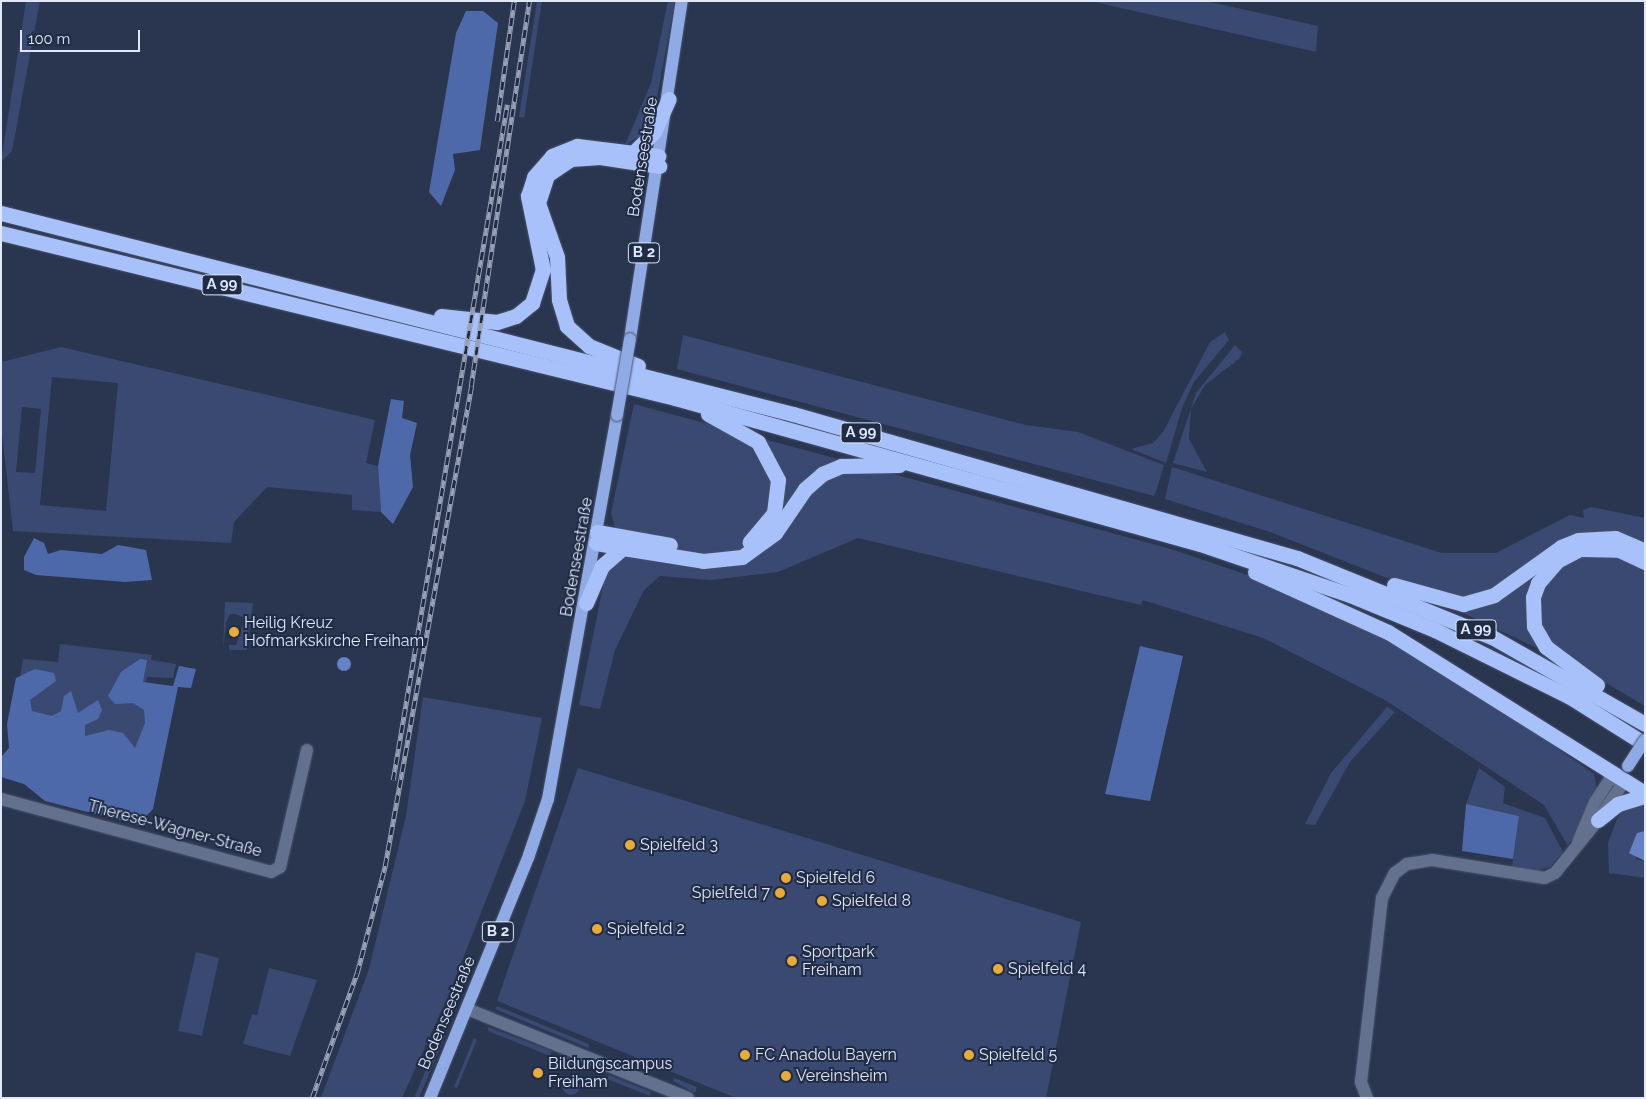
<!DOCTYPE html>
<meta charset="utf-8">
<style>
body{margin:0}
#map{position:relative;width:1646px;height:1099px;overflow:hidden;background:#2a3550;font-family:Raleway,sans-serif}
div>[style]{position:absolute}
.green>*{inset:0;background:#394971}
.round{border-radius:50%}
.forest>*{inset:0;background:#4e69a9}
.water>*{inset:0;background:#6682c5}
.roads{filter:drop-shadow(0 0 1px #47516b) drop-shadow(0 0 1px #47516b)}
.minor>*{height:12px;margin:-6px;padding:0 6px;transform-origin:6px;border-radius:6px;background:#64718e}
.major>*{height:12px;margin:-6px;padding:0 6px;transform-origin:6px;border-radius:6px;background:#90aae5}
.highway>*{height:15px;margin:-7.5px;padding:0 7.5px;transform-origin:7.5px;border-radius:7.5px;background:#a8c1fa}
.rail>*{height:4.5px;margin-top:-2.25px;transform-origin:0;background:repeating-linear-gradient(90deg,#202b45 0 8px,#97a0b5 0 16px);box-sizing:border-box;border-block:1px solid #97a0b5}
.bridges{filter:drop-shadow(0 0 1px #47516b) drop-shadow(0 0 1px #47516b)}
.major-bridge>*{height:12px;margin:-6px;padding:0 6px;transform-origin:6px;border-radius:6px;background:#90aae5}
.dots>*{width:14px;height:14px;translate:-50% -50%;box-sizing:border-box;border:2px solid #202b45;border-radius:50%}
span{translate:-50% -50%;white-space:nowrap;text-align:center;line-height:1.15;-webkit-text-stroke:4px #202b45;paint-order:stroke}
.shield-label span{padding:1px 4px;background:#202b45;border:1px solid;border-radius:4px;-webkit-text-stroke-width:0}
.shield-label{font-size:15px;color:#dfe7f8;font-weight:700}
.street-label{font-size:16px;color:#dfe7f8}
.poi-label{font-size:16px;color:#dfe7f8}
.left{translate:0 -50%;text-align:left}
.right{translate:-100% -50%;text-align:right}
.frame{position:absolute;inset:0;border:2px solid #dfe7f8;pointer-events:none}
.scale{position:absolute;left:20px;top:30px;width:120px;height:22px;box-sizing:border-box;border:2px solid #dfe7f8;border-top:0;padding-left:6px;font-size:15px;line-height:18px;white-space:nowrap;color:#dfe7f8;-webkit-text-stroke:4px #202b45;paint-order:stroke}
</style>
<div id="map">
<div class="green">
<i style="clip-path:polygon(26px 1px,40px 1px,12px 151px,1px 162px)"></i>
<i style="clip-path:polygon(537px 1px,542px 1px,524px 118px,519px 117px)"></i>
<i style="clip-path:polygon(668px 1px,675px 1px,651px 129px,625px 145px,651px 83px)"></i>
<i style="clip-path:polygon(1090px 1px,1206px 1px,1318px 26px,1316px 52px)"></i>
<i style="clip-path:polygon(1225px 332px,1229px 340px,1194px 382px,1182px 408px,1166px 463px,1131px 449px,1153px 443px,1163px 432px,1210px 342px)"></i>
<i style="clip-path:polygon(683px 335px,1026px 425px,1078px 432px,1164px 465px,1157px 489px,1154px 496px,677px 369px)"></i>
<i style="clip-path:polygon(1235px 345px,1242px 352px,1240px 358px,1205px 385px,1191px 409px,1189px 439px,1207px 472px,1173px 463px,1196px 393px)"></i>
<i style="clip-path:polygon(evenodd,61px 347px,375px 420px,366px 463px,378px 466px,381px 512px,352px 510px,352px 495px,267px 487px,234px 522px,231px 543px,13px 531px,1px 425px,1px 362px,61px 347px,52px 377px,118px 383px,106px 511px,40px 505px,52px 377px,61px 347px,22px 407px,41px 409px,35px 473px,16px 472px,22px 407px)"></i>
<i style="clip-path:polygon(634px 404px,1171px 549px,1274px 584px,1356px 620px,1477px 692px,1594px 774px,1597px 789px,1568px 846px,1544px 805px,1385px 700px,1263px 638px,1143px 600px,1141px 605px,858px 538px,778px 572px,710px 580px,660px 576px,644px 590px,615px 650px,600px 709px,579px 705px,615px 527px,611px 513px)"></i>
<i style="clip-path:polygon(1172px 467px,1442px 553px,1496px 553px,1570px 515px,1584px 518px,1583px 510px,1591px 507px,1645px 518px,1645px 706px,1589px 673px,1400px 583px,1270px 532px,1165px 499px)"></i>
<i style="clip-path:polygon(225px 602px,253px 603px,247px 650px,229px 650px,229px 645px,236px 645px,245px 618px,235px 614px,230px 614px,226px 623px,223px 649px)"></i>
<i style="clip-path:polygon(60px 644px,152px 655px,151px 660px,176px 664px,173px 678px,147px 677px,145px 684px,155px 773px,9px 748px,23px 659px,58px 662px)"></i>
<i style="clip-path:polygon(423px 697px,542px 718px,525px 801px,449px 994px,402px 1098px,321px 1098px,369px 969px,406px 816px)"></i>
<i style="clip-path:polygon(1387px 707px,1395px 712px,1350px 762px,1315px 825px,1305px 824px,1331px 773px)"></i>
<i style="clip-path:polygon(578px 768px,1081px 922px,1046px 1098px,736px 1098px,497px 1001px)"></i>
<i style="clip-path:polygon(1479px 768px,1505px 787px,1503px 803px,1545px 818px,1563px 852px,1550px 867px,1535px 871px,1512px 867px,1519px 816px,1466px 804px)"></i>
<i style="clip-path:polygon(1645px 803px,1645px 831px,1636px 859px,1645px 861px,1645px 878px,1609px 873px,1608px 843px,1617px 819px,1622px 811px)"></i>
<i style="clip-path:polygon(196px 952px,219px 958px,202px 1036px,178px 1031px)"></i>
<i style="clip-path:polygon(269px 968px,317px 980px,290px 1056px,243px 1044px,252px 1014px,257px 1015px)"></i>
<i style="clip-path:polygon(497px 1006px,589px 1044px,588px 1048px,495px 1009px)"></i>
<i style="clip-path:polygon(447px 1020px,451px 1022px,419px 1098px,414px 1098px)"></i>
<i style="clip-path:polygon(488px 1027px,552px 1051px,550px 1056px,488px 1031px)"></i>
<i style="clip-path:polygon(474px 1038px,477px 1040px,457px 1088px,454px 1087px)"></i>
<i style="clip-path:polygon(559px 1054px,581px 1063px,579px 1068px,557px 1059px)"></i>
<i style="clip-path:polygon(609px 1075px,651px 1092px,650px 1096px,607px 1079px)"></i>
<i class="round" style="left:562px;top:1077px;width:18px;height:18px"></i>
<i style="clip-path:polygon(674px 1078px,697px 1087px,695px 1093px,673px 1081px)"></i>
</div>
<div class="forest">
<i style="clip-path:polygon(466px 11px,483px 11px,498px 23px,480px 150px,453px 154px,455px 170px,441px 206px,429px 192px,456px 33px)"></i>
<i style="clip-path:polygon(391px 399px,404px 401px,402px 418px,417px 423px,410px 455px,413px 487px,393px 524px,381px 512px,378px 466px)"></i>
<i style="clip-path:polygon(34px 538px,44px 543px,48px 554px,61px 550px,102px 554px,118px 545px,146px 550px,152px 580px,125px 582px,36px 575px,24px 570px,24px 557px)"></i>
<i style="clip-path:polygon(1140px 646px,1183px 656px,1150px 801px,1105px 794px)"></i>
<i style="clip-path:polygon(140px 659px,147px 660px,143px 682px,173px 686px,179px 666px,196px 669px,191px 688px,178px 687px,153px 809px,138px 825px,45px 801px,24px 784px,1px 777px,1px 757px,9px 748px,7px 724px,16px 678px,35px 669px,54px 673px,56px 681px,30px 700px,32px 711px,52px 716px,61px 711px,64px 696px,71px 691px,78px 713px,98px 700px,102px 710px,98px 719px,85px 725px,85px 736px,109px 730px,123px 733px,135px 748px,145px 723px,144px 710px,133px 703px,115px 704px,108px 696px,121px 672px)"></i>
<i style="clip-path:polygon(1466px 804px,1519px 816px,1513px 859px,1462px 851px)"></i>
</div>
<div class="water">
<i class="round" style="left:337px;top:657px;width:14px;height:14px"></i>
<i style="clip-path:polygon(1645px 831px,1645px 861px,1629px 853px,1637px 833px)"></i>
</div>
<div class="roads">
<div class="minor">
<i style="left:1px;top:799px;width:280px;rotate:15.1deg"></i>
<i style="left:271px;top:872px;width:10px;rotate:-29deg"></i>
<i style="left:280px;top:867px;width:120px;rotate:-77deg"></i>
<i style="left:467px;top:1009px;width:238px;rotate:21.9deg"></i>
<i style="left:1367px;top:1098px;width:17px;rotate:-111deg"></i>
<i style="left:1361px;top:1082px;width:185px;rotate:-83.5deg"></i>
<i style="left:1382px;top:898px;width:28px;rotate:-63deg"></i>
<i style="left:1395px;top:873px;width:15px;rotate:-37deg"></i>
<i style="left:1407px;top:864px;width:25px;rotate:-9deg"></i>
<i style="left:1432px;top:860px;width:114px;rotate:9.1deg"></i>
<i style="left:1545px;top:878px;width:11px;rotate:-27deg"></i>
<i style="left:1555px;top:873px;width:68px;rotate:-50.9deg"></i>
<i style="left:1598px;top:820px;width:41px;rotate:-55.9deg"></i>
<i style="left:1621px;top:786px;width:8px;rotate:-97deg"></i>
<i style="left:1620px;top:778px;width:10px;rotate:174deg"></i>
<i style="left:1610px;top:779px;width:27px;rotate:123deg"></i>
<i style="left:1595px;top:802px;width:43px;rotate:113deg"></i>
</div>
<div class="major">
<i style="left:630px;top:339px;width:342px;rotate:-81.3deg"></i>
<i style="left:430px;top:1098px;width:262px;rotate:-67.8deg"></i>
<i style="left:529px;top:855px;width:59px;rotate:-71.3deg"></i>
<i style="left:548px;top:799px;width:390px;rotate:-79.8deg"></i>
</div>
<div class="highway">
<i style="left:634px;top:152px;width:28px;rotate:-45deg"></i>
<i style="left:654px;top:132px;width:36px;rotate:-66deg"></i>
<i style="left:1px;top:213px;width:817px;rotate:14.24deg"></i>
<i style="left:793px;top:414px;width:524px;rotate:15.95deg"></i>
<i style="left:1297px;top:558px;width:210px;rotate:22.1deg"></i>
<i style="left:1492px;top:637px;width:176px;rotate:29.6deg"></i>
<i style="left:1px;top:233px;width:694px;rotate:13.76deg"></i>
<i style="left:675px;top:398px;width:545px;rotate:15.54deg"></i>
<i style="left:1200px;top:544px;width:158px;rotate:18.8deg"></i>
<i style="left:1350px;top:595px;width:92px;rotate:22.4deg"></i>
<i style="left:1435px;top:630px;width:151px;rotate:26.4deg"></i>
<i style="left:1570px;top:697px;width:89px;rotate:32.1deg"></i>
<i style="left:441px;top:316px;width:56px;rotate:6.1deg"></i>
<i style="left:497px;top:322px;width:20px;rotate:-18deg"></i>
<i style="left:516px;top:316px;width:21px;rotate:-39deg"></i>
<i style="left:532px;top:303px;width:35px;rotate:-72deg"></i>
<i style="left:543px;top:270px;width:76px;rotate:-101.5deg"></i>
<i style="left:528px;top:196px;width:20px;rotate:-72deg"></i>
<i style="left:534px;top:177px;width:28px;rotate:-49deg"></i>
<i style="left:552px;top:156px;width:27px;rotate:-22deg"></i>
<i style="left:577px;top:146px;width:82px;rotate:7deg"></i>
<i style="left:638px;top:366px;width:53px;rotate:-157.8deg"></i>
<i style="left:589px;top:346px;width:30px;rotate:-138deg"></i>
<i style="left:567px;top:326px;width:28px;rotate:-107deg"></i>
<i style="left:559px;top:299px;width:42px;rotate:-92.7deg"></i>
<i style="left:557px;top:257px;width:57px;rotate:-109.4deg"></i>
<i style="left:538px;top:203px;width:29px;rotate:-72deg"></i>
<i style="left:547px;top:175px;width:29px;rotate:-34deg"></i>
<i style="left:571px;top:159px;width:29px;rotate:-4deg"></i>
<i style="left:600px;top:157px;width:60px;rotate:8.7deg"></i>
<i style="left:708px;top:414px;width:57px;rotate:29.2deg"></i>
<i style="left:758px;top:442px;width:43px;rotate:62.2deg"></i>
<i style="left:778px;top:480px;width:33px;rotate:97deg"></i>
<i style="left:774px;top:513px;width:38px;rotate:130deg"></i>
<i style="left:597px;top:532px;width:74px;rotate:10.1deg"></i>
<i style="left:596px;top:543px;width:27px;rotate:10deg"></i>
<i style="left:1255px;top:572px;width:146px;rotate:24.3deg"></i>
<i style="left:1388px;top:632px;width:303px;rotate:32.1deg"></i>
<i style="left:1394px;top:585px;width:72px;rotate:15.4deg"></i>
<i style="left:1463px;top:604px;width:32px;rotate:-16deg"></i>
<i style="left:1494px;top:595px;width:82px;rotate:-35.6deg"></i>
<i style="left:1561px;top:547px;width:18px;rotate:-22deg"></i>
<i style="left:1578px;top:540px;width:37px;rotate:-3deg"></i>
<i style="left:1615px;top:538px;width:33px;rotate:23deg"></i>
<i style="left:586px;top:603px;width:40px;rotate:-66.6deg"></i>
<i style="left:602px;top:566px;width:28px;rotate:-41deg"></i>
<i style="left:623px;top:548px;width:81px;rotate:9.2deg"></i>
<i style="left:703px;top:561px;width:39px;rotate:-6deg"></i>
<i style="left:742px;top:557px;width:41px;rotate:-36deg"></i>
<i style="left:775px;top:533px;width:53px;rotate:-55.7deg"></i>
<i style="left:805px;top:489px;width:23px;rotate:-41deg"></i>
<i style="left:822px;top:474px;width:21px;rotate:-23deg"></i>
<i style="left:841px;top:466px;width:58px;rotate:-1deg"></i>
<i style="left:1597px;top:685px;width:64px;rotate:-143.3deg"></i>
<i style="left:1546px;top:647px;width:24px;rotate:-120deg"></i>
<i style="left:1534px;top:626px;width:29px;rotate:-92deg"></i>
<i style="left:1533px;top:597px;width:15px;rotate:-70deg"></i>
<i style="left:1538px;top:583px;width:29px;rotate:-49deg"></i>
<i style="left:1557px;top:561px;width:26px;rotate:-28deg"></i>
<i style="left:1580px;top:549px;width:39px;rotate:1deg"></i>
<i style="left:1619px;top:550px;width:29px;rotate:25deg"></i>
<i style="left:1598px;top:820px;width:26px;rotate:-39deg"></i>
<i style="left:1618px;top:804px;width:28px;rotate:-17deg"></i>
</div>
</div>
<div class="rail">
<i style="left:497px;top:121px;width:121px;rotate:-81.9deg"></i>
<i style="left:393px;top:780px;width:685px;rotate:-80.41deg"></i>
<i style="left:312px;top:1098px;width:133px;rotate:-70.2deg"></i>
<i style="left:357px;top:973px;width:111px;rotate:-75.3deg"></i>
<i style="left:385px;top:866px;width:488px;rotate:-79.8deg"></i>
<i style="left:471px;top:386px;width:389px;rotate:-81.4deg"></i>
</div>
<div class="bridges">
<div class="major-bridge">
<i style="left:617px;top:415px;width:77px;rotate:-80.3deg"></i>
<i style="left:1628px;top:766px;width:31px;rotate:-57deg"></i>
</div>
</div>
<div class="dots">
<i style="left:234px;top:632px;background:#e9ab38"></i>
<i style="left:630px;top:845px;background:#e9ab38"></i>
<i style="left:786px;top:878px;background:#e9ab38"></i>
<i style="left:780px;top:893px;background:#e9ab38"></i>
<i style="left:822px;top:901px;background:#e9ab38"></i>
<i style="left:597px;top:929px;background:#e9ab38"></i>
<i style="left:792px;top:961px;background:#e9ab38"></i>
<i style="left:998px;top:969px;background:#e9ab38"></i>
<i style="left:745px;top:1055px;background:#e9ab38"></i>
<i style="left:969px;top:1055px;background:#e9ab38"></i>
<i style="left:538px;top:1073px;background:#e9ab38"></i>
<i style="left:786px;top:1076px;background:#e9ab38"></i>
</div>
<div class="shield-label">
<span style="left:644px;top:253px">B 2</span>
<span style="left:222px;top:285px">A 99</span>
<span style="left:861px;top:433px">A 99</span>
<span style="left:1476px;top:630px">A 99</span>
<span style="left:498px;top:932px">B 2</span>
</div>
<div class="street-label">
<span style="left:643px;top:157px;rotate:-81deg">Bodenseestraße</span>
<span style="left:577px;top:557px;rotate:-80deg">Bodenseestraße</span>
<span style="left:175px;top:829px;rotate:15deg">Therese-Wagner-Straße</span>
<span style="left:447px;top:1013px;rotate:-67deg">Bodenseestraße</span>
</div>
<div class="poi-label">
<span class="left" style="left:244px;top:632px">Heilig Kreuz<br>Hofmarkskirche Freiham</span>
<span class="left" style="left:640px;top:845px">Spielfeld 3</span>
<span class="left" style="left:796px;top:878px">Spielfeld 6</span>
<span class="right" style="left:770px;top:893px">Spielfeld 7</span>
<span class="left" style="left:832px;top:901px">Spielfeld 8</span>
<span class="left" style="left:607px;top:929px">Spielfeld 2</span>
<span class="left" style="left:802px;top:961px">Sportpark<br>Freiham</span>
<span class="left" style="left:1008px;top:969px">Spielfeld 4</span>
<span class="left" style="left:755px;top:1055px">FC Anadolu Bayern</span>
<span class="left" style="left:979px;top:1055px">Spielfeld 5</span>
<span class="left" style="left:548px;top:1073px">Bildungscampus<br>Freiham</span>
<span class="left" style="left:796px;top:1076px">Vereinsheim</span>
</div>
<div class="frame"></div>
<div class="scale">100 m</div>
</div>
